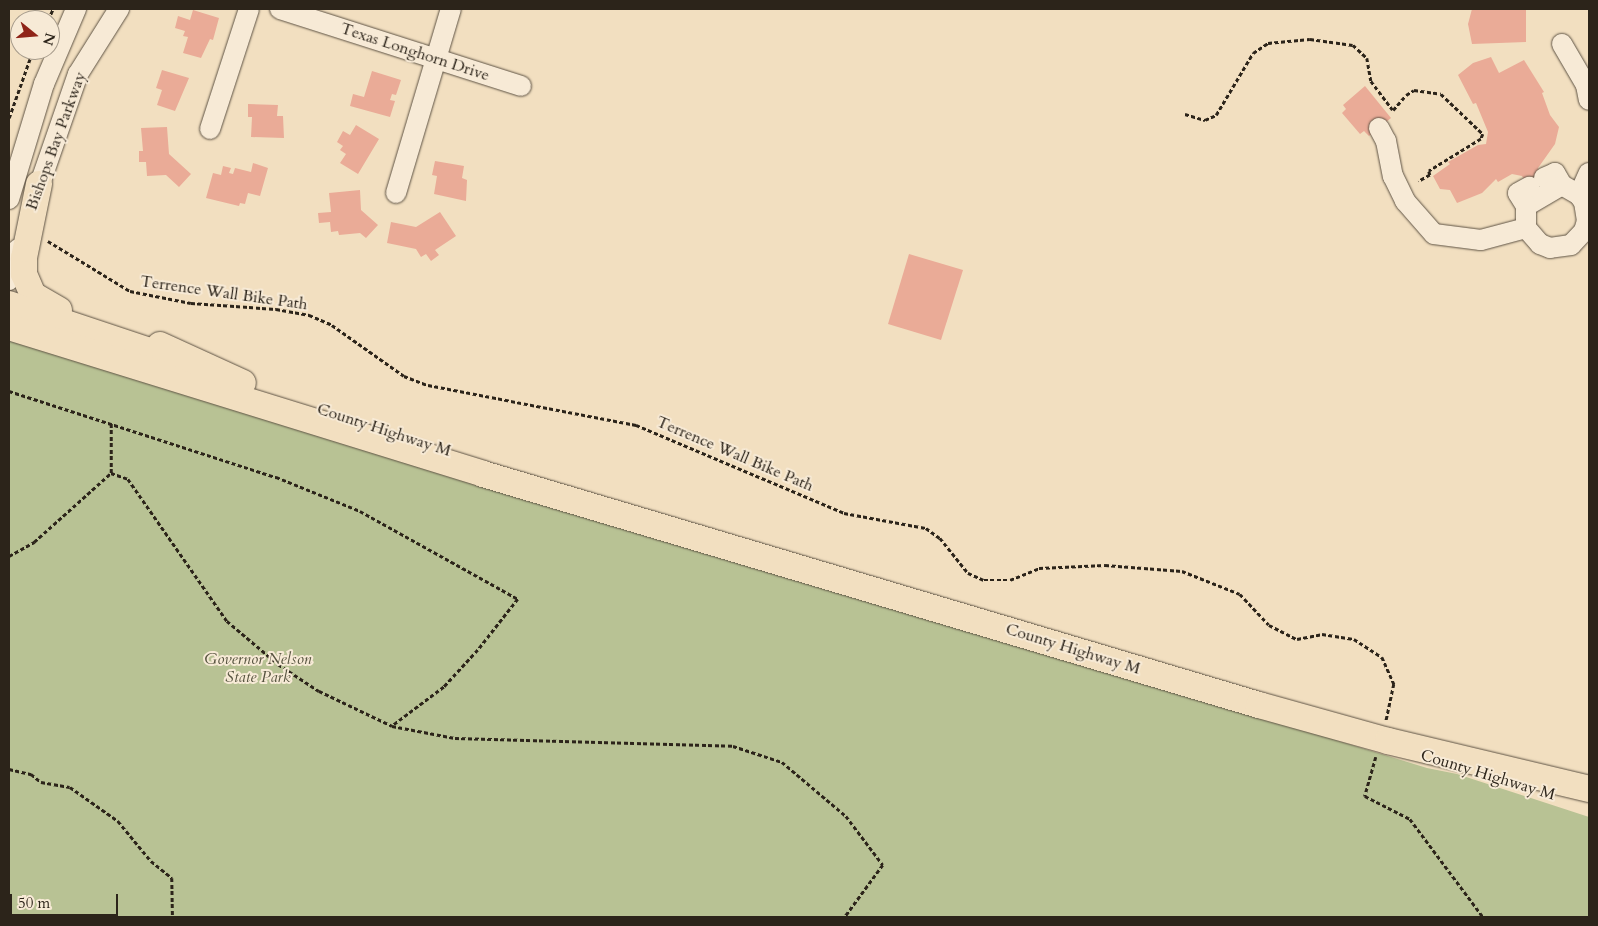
<!DOCTYPE html>
<style>
body{margin:0}
#map{position:relative;width:1598px;height:926px;overflow:hidden;background:#f2dfc0;font-family:Cardo,serif}
div>[style]{position:absolute}
.green>*{inset:0;background:#b8c294}
.building>*{inset:0;background:#eaab97}
.path>*{height:2.5px;margin-top:-1.25px;transform-origin:0;background:repeating-linear-gradient(90deg,#2c241a 0 4px,transparent 0 6.5px)}
.roads{filter:drop-shadow(0 0 1px #5e5344) drop-shadow(0 0 1px #5e5344)}
.minor>*{height:20px;margin:-10px;padding:0 10px;transform-origin:10px;border-radius:10px;background:#f7ead6}
.major>*{height:26px;margin:-13px;padding:0 13px;transform-origin:13px;border-radius:13px;background:#f2dfc0}
span{translate:-50% -50%;white-space:nowrap;text-align:center;line-height:1.15;-webkit-text-stroke:4px #f7ead6;paint-order:stroke}
.street-label{font-size:16px;color:#2c241a}
.park-label{font-size:16px;color:#56533f;font-style:italic}
.frame{position:absolute;inset:0;border:10px solid #2c241a;pointer-events:none}
.north{position:absolute;left:10px;top:10px;width:50px;height:50px;box-sizing:border-box;background:#f7ead6;border:1px solid #a69b8b;border-radius:50%;rotate:107deg;font-size:14px;font-weight:700;line-height:20px;text-align:center;color:#2c241a}
.north::after{content:'';display:block;margin:auto;width:18px;height:22px;background:#8f2418;clip-path:polygon(50% 0,100% 100%,50% 72%,0 100%)}
.scale{position:absolute;left:10px;top:894px;width:108px;height:22px;box-sizing:border-box;border:2px solid #2c241a;border-top:0;padding-left:6px;font-size:15px;line-height:18px;white-space:nowrap;color:#2c241a;-webkit-text-stroke:4px #f7ead6;paint-order:stroke}
</style>
<div id="map">
<div class="green">
<i style="clip-path:polygon(9px 332px,1427px 768px,1457px 774px,1589px 817px,1589px 917px,9px 917px)"></i>
</div>
<div class="building">
<i style="clip-path:polygon(1472px 9px,1526px 9px,1526px 42px,1472px 44px,1468px 24px)"></i>
<i style="clip-path:polygon(193px 10px,219px 18px,213px 40px,210px 39px,201px 58px,183px 53px,188px 37px,183px 36px,185px 31px,175px 28px,178px 16px,190px 20px)"></i>
<i style="clip-path:polygon(1491px 57px,1499px 73px,1524px 60px,1544px 92px,1542px 93px,1550px 115px,1559px 127px,1555px 144px,1538px 168px,1549px 187px,1534px 196px,1522px 176px,1512px 174px,1498px 182px,1496px 179px,1482px 193px,1457px 203px,1450px 190px,1440px 189px,1433px 176px,1450px 164px,1448px 162px,1478px 145px,1486px 144px,1488px 132px,1476px 103px,1473px 104px,1458px 75px,1473px 63px)"></i>
<i style="clip-path:polygon(162px 70px,189px 78px,175px 111px,157px 105px,162px 90px,156px 88px)"></i>
<i style="clip-path:polygon(372px 71px,401px 80px,396px 95px,392px 94px,390px 100px,395px 101px,390px 117px,350px 106px,353px 94px,364px 97px)"></i>
<i style="clip-path:polygon(1365px 86px,1391px 118px,1369px 136px,1364px 131px,1360px 134px,1342px 113px,1346px 109px,1343px 105px)"></i>
<i style="clip-path:polygon(248px 104px,278px 105px,277px 116px,283px 116px,284px 138px,251px 137px,252px 117px,248px 117px)"></i>
<i style="clip-path:polygon(356px 125px,379px 139px,358px 174px,340px 163px,346px 154px,340px 150px,343px 146px,337px 142px,343px 131px,350px 135px)"></i>
<i style="clip-path:polygon(167px 127px,169px 154px,191px 174px,179px 187px,166px 175px,147px 176px,146px 162px,139px 162px,139px 151px,143px 151px,141px 128px)"></i>
<i style="clip-path:polygon(435px 161px,464px 166px,462px 178px,467px 180px,466px 201px,434px 194px,437px 176px,432px 175px)"></i>
<i style="clip-path:polygon(253px 163px,268px 168px,260px 196px,248px 193px,245px 204px,240px 203px,239px 206px,206px 198px,213px 173px,221px 175px,223px 166px,231px 168px,229px 173px,233px 174px,235px 168px,251px 172px)"></i>
<i style="clip-path:polygon(360px 190px,361px 210px,378px 225px,366px 238px,360px 233px,339px 235px,338px 231px,331px 232px,330px 222px,319px 223px,318px 213px,331px 212px,329px 193px)"></i>
<i style="clip-path:polygon(440px 212px,456px 236px,435px 250px,439px 255px,431px 261px,426px 254px,421px 257px,416px 249px,387px 243px,391px 222px,416px 227px)"></i>
<i style="clip-path:polygon(909px 254px,963px 270px,941px 340px,888px 324px)"></i>
</div>
<div class="path">
<i style="left:48px;top:20px;width:12px;rotate:-66deg"></i>
<i style="left:1185px;top:114px;width:21px;rotate:17deg"></i>
<i style="left:1205px;top:120px;width:12px;rotate:-24deg"></i>
<i style="left:1216px;top:115px;width:72px;rotate:-59.2deg"></i>
<i style="left:1253px;top:53px;width:18px;rotate:-34deg"></i>
<i style="left:1268px;top:43px;width:42px;rotate:-5.4deg"></i>
<i style="left:1310px;top:39px;width:43px;rotate:7.9deg"></i>
<i style="left:1353px;top:45px;width:19px;rotate:43deg"></i>
<i style="left:1367px;top:58px;width:23px;rotate:80deg"></i>
<i style="left:1371px;top:81px;width:36px;rotate:53deg"></i>
<i style="left:1393px;top:110px;width:20px;rotate:-49deg"></i>
<i style="left:1406px;top:95px;width:9px;rotate:-32deg"></i>
<i style="left:1414px;top:90px;width:27px;rotate:8deg"></i>
<i style="left:1441px;top:94px;width:58px;rotate:43.6deg"></i>
<i style="left:1483px;top:134px;width:5px;rotate:112deg"></i>
<i style="left:1481px;top:139px;width:61px;rotate:148.4deg"></i>
<i style="left:1429px;top:171px;width:4px;rotate:76deg"></i>
<i style="left:1430px;top:175px;width:13px;rotate:151deg"></i>
<i style="left:9px;top:118px;width:72px;rotate:-70.6deg"></i>
<i style="left:48px;top:241px;width:96px;rotate:31.4deg"></i>
<i style="left:130px;top:291px;width:62px;rotate:11.1deg"></i>
<i style="left:191px;top:303px;width:85px;rotate:4deg"></i>
<i style="left:276px;top:309px;width:34px;rotate:10deg"></i>
<i style="left:309px;top:315px;width:25px;rotate:23deg"></i>
<i style="left:332px;top:325px;width:88px;rotate:35.3deg"></i>
<i style="left:404px;top:376px;width:26px;rotate:21deg"></i>
<i style="left:428px;top:385px;width:212px;rotate:10.9deg"></i>
<i style="left:636px;top:425px;width:226px;rotate:22.9deg"></i>
<i style="left:844px;top:513px;width:83px;rotate:10.4deg"></i>
<i style="left:926px;top:528px;width:17px;rotate:36deg"></i>
<i style="left:940px;top:538px;width:45px;rotate:51.3deg"></i>
<i style="left:968px;top:573px;width:17px;rotate:24deg"></i>
<i style="left:984px;top:580px;width:26px"></i>
<i style="left:1010px;top:580px;width:31px;rotate:-22deg"></i>
<i style="left:1039px;top:568px;width:66px;rotate:-2.6deg"></i>
<i style="left:1105px;top:565px;width:77px;rotate:4.5deg"></i>
<i style="left:1182px;top:571px;width:62px;rotate:21.6deg"></i>
<i style="left:1240px;top:594px;width:42px;rotate:46.9deg"></i>
<i style="left:1269px;top:625px;width:31px;rotate:27deg"></i>
<i style="left:1297px;top:639px;width:25px;rotate:-11deg"></i>
<i style="left:1322px;top:634px;width:32px;rotate:9deg"></i>
<i style="left:1354px;top:639px;width:33px;rotate:33deg"></i>
<i style="left:1382px;top:657px;width:30px;rotate:66deg"></i>
<i style="left:1394px;top:684px;width:38px;rotate:102deg"></i>
<i style="left:9px;top:391px;width:281px;rotate:17.9deg"></i>
<i style="left:276px;top:477px;width:91px;rotate:22deg"></i>
<i style="left:360px;top:511px;width:181px;rotate:29.1deg"></i>
<i style="left:518px;top:599px;width:65px;rotate:128.1deg"></i>
<i style="left:478px;top:650px;width:50px;rotate:132.6deg"></i>
<i style="left:444px;top:687px;width:65px;rotate:143.1deg"></i>
<i style="left:111px;top:473px;width:51px;rotate:-90deg"></i>
<i style="left:9px;top:556px;width:29px;rotate:-29deg"></i>
<i style="left:34px;top:542px;width:103px;rotate:-41.9deg"></i>
<i style="left:111px;top:473px;width:18px;rotate:19deg"></i>
<i style="left:128px;top:479px;width:173px;rotate:55.1deg"></i>
<i style="left:227px;top:621px;width:67px;rotate:40.1deg"></i>
<i style="left:278px;top:664px;width:49px;rotate:33.4deg"></i>
<i style="left:319px;top:691px;width:81px;rotate:25.6deg"></i>
<i style="left:392px;top:726px;width:64px;rotate:10.8deg"></i>
<i style="left:455px;top:738px;width:278px;rotate:1.6deg"></i>
<i style="left:733px;top:746px;width:52px;rotate:18.1deg"></i>
<i style="left:782px;top:762px;width:84px;rotate:40.2deg"></i>
<i style="left:846px;top:816px;width:61px;rotate:52.9deg"></i>
<i style="left:883px;top:865px;width:64px;rotate:126.2deg"></i>
<i style="left:1376px;top:757px;width:41px;rotate:105.8deg"></i>
<i style="left:1365px;top:796px;width:51px;rotate:27.1deg"></i>
<i style="left:1410px;top:819px;width:122px;rotate:53.3deg"></i>
<i style="left:9px;top:769px;width:23px;rotate:13deg"></i>
<i style="left:31px;top:774px;width:13px;rotate:39deg"></i>
<i style="left:41px;top:782px;width:29px;rotate:10deg"></i>
<i style="left:70px;top:787px;width:59px;rotate:35.3deg"></i>
<i style="left:118px;top:821px;width:52px;rotate:50.5deg"></i>
<i style="left:151px;top:861px;width:27px;rotate:39deg"></i>
<i style="left:172px;top:878px;width:39px;rotate:89deg"></i>
</div>
<div class="roads">
<div class="minor">
<i style="left:280px;top:9px;width:253px;rotate:17.7deg"></i>
<i style="left:1562px;top:44px;width:48px;rotate:59.7deg"></i>
<i style="left:1586px;top:85px;width:15px;rotate:79deg"></i>
<i style="left:1379px;top:128px;width:15px;rotate:62deg"></i>
<i style="left:1386px;top:141px;width:36px;rotate:79deg"></i>
<i style="left:1393px;top:176px;width:28px;rotate:64deg"></i>
<i style="left:1405px;top:201px;width:44px;rotate:48.7deg"></i>
<i style="left:1434px;top:234px;width:47px;rotate:7.3deg"></i>
<i style="left:1481px;top:240px;width:47px;rotate:-14.9deg"></i>
<i style="left:210px;top:129px;width:126px;rotate:-72deg"></i>
<i style="left:1544px;top:178px;width:12px;rotate:-24deg"></i>
<i style="left:1555px;top:173px;width:14px;rotate:60deg"></i>
<i style="left:1562px;top:185px;width:20px;rotate:30deg"></i>
<i style="left:1579px;top:195px;width:9px;rotate:54deg"></i>
<i style="left:1584px;top:202px;width:19px;rotate:81deg"></i>
<i style="left:1587px;top:221px;width:10px;rotate:107deg"></i>
<i style="left:1584px;top:231px;width:19px;rotate:133deg"></i>
<i style="left:1571px;top:245px;width:21px;rotate:172deg"></i>
<i style="left:1550px;top:248px;width:11px;rotate:-158deg"></i>
<i style="left:1540px;top:244px;width:21px;rotate:-131deg"></i>
<i style="left:1526px;top:228px;width:22px;rotate:-90deg"></i>
<i style="left:1526px;top:206px;width:42px;rotate:-30.3deg"></i>
<i style="left:396px;top:193px;width:192px;rotate:-73.4deg"></i>
<i style="left:1579px;top:195px;width:24px;rotate:-66deg"></i>
<i style="left:35px;top:198px;width:131px;rotate:-70.9deg"></i>
<i style="left:78px;top:74px;width:77px;rotate:-57.8deg"></i>
<i style="left:9px;top:199px;width:120px;rotate:-73.1deg"></i>
<i style="left:44px;top:84px;width:82px;rotate:-66.9deg"></i>
<i style="left:1526px;top:206px;width:15px;rotate:-122deg"></i>
<i style="left:1518px;top:193px;width:13px;rotate:-29deg"></i>
<i style="left:9px;top:280px;width:32px;rotate:-74deg"></i>
</div>
<div class="major">
<i style="left:39px;top:184px;width:76px;rotate:101.5deg"></i>
<i style="left:24px;top:258px;width:16px;rotate:90deg"></i>
<i style="left:24px;top:274px;width:23px;rotate:67deg"></i>
<i style="left:33px;top:295px;width:30px;rotate:30deg"></i>
<i style="left:9px;top:304px;width:173px;rotate:18.5deg"></i>
<i style="left:9px;top:327px;width:496px;rotate:17.2deg"></i>
<i style="left:483px;top:474px;width:810px;rotate:16.58deg"></i>
<i style="left:1259px;top:705px;width:134px;rotate:15.6deg"></i>
<i style="left:1388px;top:741px;width:207px;rotate:13.4deg"></i>
<i style="left:160px;top:345px;width:91px;rotate:24.6deg"></i>
</div>
</div>
<div class="street-label">
<span style="left:415px;top:52px;rotate:18deg">Texas Longhorn Drive</span>
<span style="left:56px;top:141px;rotate:-70deg">Bishops Bay Parkway</span>
<span style="left:224px;top:293px;rotate:8deg">Terrence Wall Bike Path</span>
<span style="left:384px;top:430px;rotate:18deg">County Highway M</span>
<span style="left:735px;top:454px;rotate:23deg">Terrence Wall Bike Path</span>
<span style="left:1073px;top:649px;rotate:17deg">County Highway M</span>
<span style="left:1488px;top:775px;rotate:17deg">County Highway M</span>
</div>
<div class="park-label">
<span style="left:258px;top:668px">Governor Nelson<br>State Park</span>
</div>
<div class="frame"></div>
<div class="north">N</div>
<div class="scale">50 m</div>
</div>
